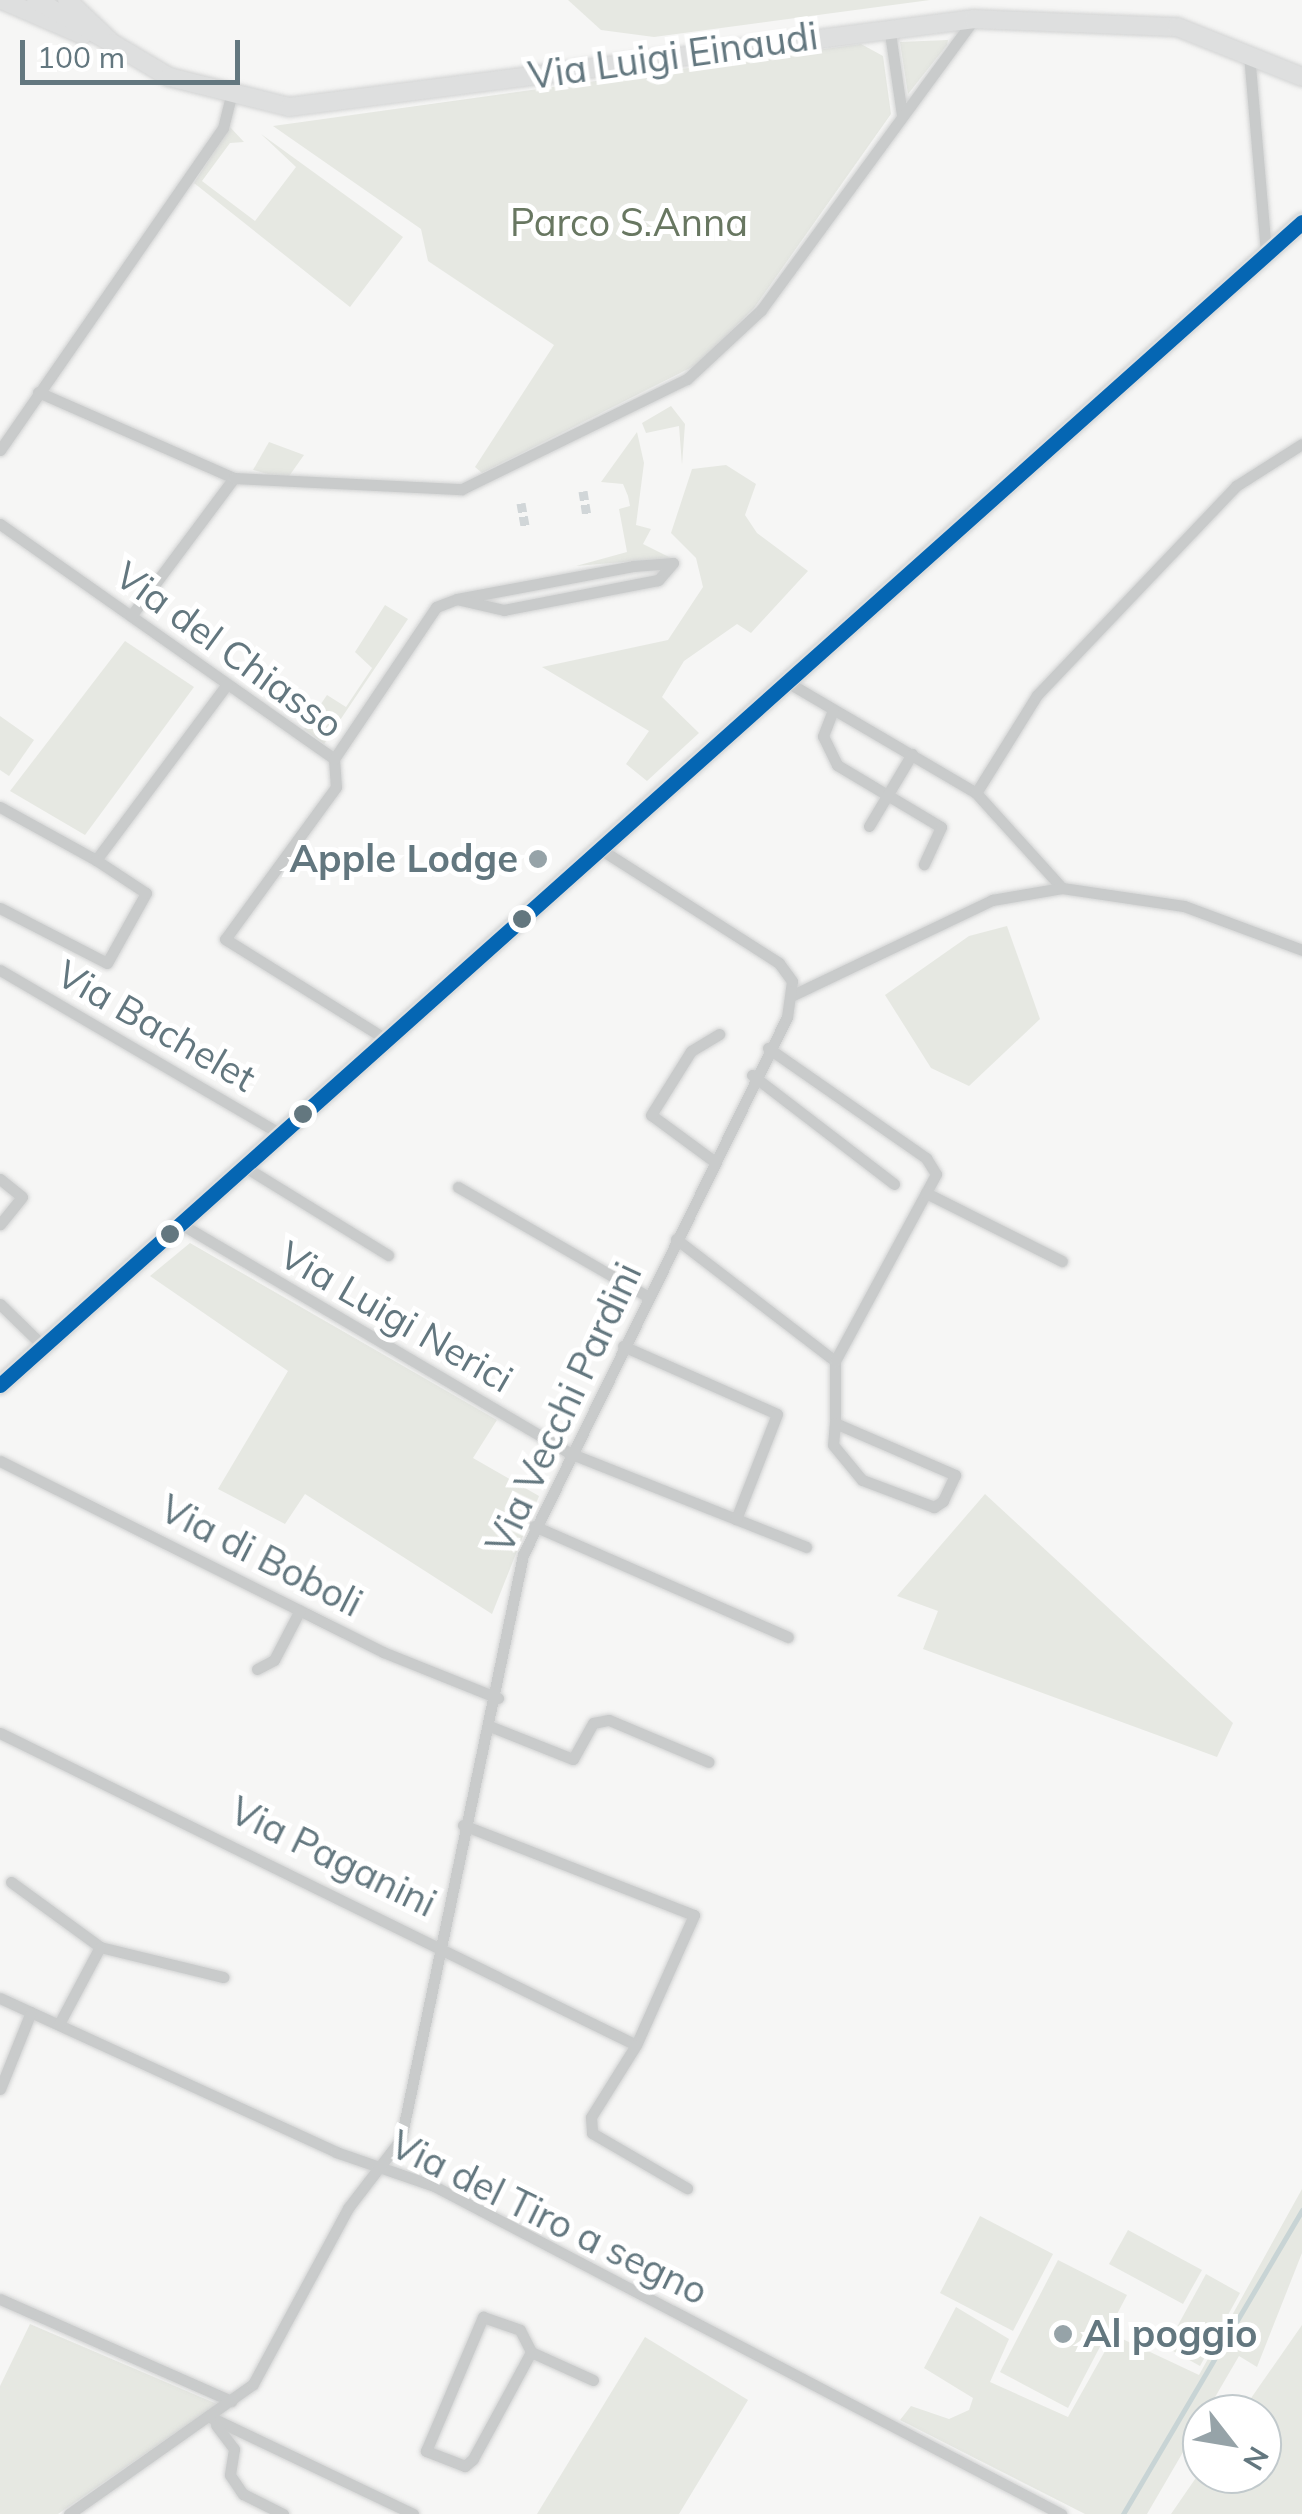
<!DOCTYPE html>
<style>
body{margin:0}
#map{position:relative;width:1302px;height:2514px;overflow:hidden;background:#f6f6f5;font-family:Mulish,sans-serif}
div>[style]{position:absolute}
.green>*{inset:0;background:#e6e8e2}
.stream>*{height:5px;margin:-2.5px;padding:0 2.5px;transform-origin:2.5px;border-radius:2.5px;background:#c8d4d5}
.pedestrian-tunnel>*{height:9px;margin-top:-4.5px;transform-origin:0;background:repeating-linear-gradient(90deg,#d1d6d8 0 9px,transparent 0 13.5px)}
.roads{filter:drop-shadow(0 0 2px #d2d3d3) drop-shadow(0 0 2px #d2d3d3)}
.minor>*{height:11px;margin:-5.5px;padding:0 5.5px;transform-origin:5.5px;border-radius:5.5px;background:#c9cbcb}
.secondary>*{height:18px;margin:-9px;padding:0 9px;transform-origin:9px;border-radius:9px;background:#dedfdf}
.primary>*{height:18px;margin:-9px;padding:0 9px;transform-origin:9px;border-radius:9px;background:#dedfdf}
.bus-1>*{height:15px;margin:-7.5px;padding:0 7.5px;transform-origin:7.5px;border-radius:7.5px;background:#0566b3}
.dots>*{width:28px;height:28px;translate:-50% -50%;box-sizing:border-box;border:5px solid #fff;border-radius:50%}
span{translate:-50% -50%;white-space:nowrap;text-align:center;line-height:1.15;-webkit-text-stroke:10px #fff;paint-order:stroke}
.street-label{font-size:38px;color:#63777f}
.park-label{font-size:38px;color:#687761}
.poi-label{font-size:38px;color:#63777f;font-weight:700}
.right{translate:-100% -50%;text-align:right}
.left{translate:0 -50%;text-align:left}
.north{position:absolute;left:1182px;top:2394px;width:100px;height:100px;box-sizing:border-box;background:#fff;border:2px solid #c1c9cc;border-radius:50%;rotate:121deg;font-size:28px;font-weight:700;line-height:40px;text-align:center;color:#63777f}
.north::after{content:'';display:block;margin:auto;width:35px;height:45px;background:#96a3a8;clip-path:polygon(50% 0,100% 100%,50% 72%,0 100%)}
.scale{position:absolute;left:20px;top:40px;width:220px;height:45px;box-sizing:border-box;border:5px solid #63777f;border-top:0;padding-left:12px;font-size:30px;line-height:35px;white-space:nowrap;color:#63777f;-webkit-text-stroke:8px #fff;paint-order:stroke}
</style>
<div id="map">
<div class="green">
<i style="clip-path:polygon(568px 0,930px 0,654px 37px,601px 30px)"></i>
<i style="clip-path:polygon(948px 40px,947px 45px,908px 94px,900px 42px)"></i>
<i style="clip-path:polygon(861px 44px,883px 56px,891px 114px,754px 308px,698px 364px,482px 473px,475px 467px,554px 345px,428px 261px,421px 229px,273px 126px)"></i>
<i style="clip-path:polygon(230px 127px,244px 142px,230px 143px,202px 181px,255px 221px,296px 167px,261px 134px,403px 237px,350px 307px,194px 183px)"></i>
<i style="clip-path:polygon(671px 406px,685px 424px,682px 465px,679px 426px,646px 433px,642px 423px)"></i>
<i style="clip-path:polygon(637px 432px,644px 463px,636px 525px,651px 529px,643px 544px,671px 558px,576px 566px,627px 552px,619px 509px,630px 506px,628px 496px,623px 484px,601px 482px)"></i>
<i style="clip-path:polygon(269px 442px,304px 455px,287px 479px,253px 470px)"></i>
<i style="clip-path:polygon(726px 465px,756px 484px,745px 515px,757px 533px,808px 571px,751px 633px,737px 624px,684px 661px,662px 697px,699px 733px,647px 781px,626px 764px,649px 731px,542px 667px,668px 640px,703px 587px,696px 558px,671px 533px,692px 469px)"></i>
<i style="clip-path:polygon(385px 605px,408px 619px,324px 744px,304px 729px,327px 695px,346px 707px,372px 668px,355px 652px)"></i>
<i style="clip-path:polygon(125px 641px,194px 687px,85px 835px,10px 791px)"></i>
<i style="clip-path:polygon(0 716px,34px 740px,9px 776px,0 770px)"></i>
<i style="clip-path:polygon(1007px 926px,1040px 1019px,969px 1086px,931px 1068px,885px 995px,969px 936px)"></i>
<i style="clip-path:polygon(190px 1243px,497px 1420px,473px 1458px,539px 1496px,492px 1614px,305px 1494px,285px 1524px,218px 1489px,288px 1371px,150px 1276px)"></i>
<i style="clip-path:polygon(985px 1494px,1233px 1723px,1217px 1757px,923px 1649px,938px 1611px,897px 1596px)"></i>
<i style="clip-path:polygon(1302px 2189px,1302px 2253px,1257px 2367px,1239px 2356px,1147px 2514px,1085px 2514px,900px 2420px,911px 2406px,949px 2419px,969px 2410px,973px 2398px,924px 2368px,956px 2307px,1009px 2339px,990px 2382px,1068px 2417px,1114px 2335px,1199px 2375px)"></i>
<i style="clip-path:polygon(980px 2216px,1053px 2254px,1013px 2331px,940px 2293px)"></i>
<i style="clip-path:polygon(1128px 2230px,1202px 2270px,1183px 2304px,1109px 2264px)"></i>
<i style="clip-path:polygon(1058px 2260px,1127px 2295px,1068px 2408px,1000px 2372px)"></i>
<i style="clip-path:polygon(1206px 2274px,1240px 2293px,1200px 2366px,1166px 2347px)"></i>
<i style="clip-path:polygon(30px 2324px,217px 2404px,58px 2514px,0 2514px,0 2386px)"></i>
<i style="clip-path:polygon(1302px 2325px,1302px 2514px,1171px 2514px,1202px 2469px,1262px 2474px,1262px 2414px,1240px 2414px)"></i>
<i style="clip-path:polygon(645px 2337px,748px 2400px,679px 2514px,537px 2514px)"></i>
</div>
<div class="stream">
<i style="left:1123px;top:2514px;width:353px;rotate:-59.5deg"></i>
</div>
<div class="pedestrian-tunnel">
<i style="left:583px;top:491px;width:24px;rotate:81deg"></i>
<i style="left:521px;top:503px;width:23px;rotate:80deg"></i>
</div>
<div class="roads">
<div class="minor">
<i style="left:889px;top:26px;width:90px;rotate:81.7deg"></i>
<i style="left:1249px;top:54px;width:201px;rotate:85.1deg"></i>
<i style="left:38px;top:392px;width:214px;rotate:23.7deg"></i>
<i style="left:0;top:450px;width:392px;rotate:-55.3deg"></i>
<i style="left:223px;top:128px;width:30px;rotate:-76deg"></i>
<i style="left:0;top:524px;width:408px;rotate:35.1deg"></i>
<i style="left:334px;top:759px;width:28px;rotate:86deg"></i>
<i style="left:336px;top:787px;width:188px;rotate:126.1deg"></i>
<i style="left:225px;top:939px;width:191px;rotate:31.9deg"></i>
<i style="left:131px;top:616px;width:172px;rotate:-53.3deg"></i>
<i style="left:234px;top:478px;width:228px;rotate:2.8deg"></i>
<i style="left:462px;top:489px;width:250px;rotate:-26.1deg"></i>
<i style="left:687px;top:379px;width:101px;rotate:-43deg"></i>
<i style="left:761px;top:310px;width:361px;rotate:-53.8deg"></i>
<i style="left:787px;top:682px;width:219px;rotate:30.4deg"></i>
<i style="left:976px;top:793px;width:128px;rotate:47.8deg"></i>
<i style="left:833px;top:710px;width:28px;rotate:111deg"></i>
<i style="left:823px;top:736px;width:32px;rotate:64deg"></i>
<i style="left:837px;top:765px;width:121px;rotate:30.8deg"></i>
<i style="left:941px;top:827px;width:41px;rotate:114.7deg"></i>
<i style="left:334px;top:759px;width:183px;rotate:-56.1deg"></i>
<i style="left:436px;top:607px;width:22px;rotate:-21deg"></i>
<i style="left:457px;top:599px;width:179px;rotate:-10.6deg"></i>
<i style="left:633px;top:566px;width:40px;rotate:-4.3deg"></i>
<i style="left:673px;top:563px;width:23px;rotate:131deg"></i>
<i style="left:658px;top:580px;width:157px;rotate:169deg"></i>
<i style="left:504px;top:610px;width:48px;rotate:-166.8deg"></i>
<i style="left:976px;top:793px;width:115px;rotate:-58.1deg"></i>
<i style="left:1037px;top:695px;width:289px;rotate:-46.4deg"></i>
<i style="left:1236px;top:486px;width:78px;rotate:-32.5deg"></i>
<i style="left:0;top:807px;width:110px;rotate:28.9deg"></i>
<i style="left:96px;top:860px;width:219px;rotate:-53.3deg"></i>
<i style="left:869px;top:826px;width:84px;rotate:-59.2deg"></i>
<i style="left:0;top:908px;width:120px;rotate:27.2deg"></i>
<i style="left:107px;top:963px;width:80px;rotate:-60.9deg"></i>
<i style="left:146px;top:893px;width:60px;rotate:-146.6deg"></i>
<i style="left:0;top:970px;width:325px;rotate:30.3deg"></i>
<i style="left:793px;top:995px;width:221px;rotate:-25.5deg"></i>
<i style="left:992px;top:900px;width:71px;rotate:-9.7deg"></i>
<i style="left:1062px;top:888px;width:123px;rotate:8.4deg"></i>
<i style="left:1184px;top:906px;width:126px;rotate:20.4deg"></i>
<i style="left:768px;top:1048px;width:193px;rotate:34.8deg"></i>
<i style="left:926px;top:1158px;width:19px;rotate:58deg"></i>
<i style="left:936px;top:1174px;width:21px;rotate:118deg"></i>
<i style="left:752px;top:1075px;width:179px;rotate:37.5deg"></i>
<i style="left:711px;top:1159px;width:74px;rotate:-143.7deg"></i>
<i style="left:651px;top:1115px;width:75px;rotate:-58deg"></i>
<i style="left:691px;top:1051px;width:33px;rotate:-31deg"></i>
<i style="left:245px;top:1167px;width:168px;rotate:31.6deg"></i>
<i style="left:0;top:1179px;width:28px;rotate:39deg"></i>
<i style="left:22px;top:1197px;width:35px;rotate:129deg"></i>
<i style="left:458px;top:1187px;width:218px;rotate:30deg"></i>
<i style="left:181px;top:1224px;width:451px;rotate:30.5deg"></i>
<i style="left:569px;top:1453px;width:255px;rotate:21.6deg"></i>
<i style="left:676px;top:1239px;width:200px;rotate:37.5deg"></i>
<i style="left:835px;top:1361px;width:62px;rotate:90deg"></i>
<i style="left:835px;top:1423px;width:131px;rotate:23.4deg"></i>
<i style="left:955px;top:1475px;width:29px;rotate:115deg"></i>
<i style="left:943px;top:1501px;width:11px;rotate:146deg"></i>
<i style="left:934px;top:1507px;width:77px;rotate:-159.4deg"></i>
<i style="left:862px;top:1480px;width:45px;rotate:-129.6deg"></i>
<i style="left:833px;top:1445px;width:22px;rotate:-85deg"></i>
<i style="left:0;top:1304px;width:62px;rotate:44.3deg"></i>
<i style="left:623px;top:1346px;width:168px;rotate:23.8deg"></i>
<i style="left:777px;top:1414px;width:113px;rotate:111.3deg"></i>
<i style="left:835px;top:1361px;width:191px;rotate:-61.6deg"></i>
<i style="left:926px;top:1193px;width:152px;rotate:26.6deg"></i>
<i style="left:0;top:1461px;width:428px;rotate:26.5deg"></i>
<i style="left:383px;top:1652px;width:124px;rotate:21.8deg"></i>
<i style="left:534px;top:1526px;width:277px;rotate:23.6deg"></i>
<i style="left:257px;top:1669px;width:19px;rotate:-28deg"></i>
<i style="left:274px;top:1660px;width:56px;rotate:-62.5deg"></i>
<i style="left:492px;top:1727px;width:87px;rotate:21.6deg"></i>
<i style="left:573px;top:1759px;width:41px;rotate:-60.9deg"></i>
<i style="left:593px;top:1723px;width:16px;rotate:-11deg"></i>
<i style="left:609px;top:1720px;width:108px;rotate:22.8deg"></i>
<i style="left:0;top:1733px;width:708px;rotate:26.13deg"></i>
<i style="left:463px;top:1825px;width:248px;rotate:21.3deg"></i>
<i style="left:694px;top:1915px;width:142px;rotate:114deg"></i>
<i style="left:636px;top:2045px;width:85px;rotate:122deg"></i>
<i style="left:591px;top:2117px;width:16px;rotate:86deg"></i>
<i style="left:592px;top:2133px;width:110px;rotate:30.1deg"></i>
<i style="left:11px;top:1882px;width:110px;rotate:36.1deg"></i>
<i style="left:100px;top:1947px;width:127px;rotate:13.7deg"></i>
<i style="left:0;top:1998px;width:370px;rotate:24.6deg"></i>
<i style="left:336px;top:2152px;width:104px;rotate:19.1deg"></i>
<i style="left:434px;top:2186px;width:708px;rotate:27.62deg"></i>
<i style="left:59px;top:2024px;width:87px;rotate:-62deg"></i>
<i style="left:0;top:2089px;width:83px;rotate:-68.1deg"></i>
<i style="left:0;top:2299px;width:253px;rotate:23.8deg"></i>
<i style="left:531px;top:2352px;width:122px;rotate:118.5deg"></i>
<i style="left:473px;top:2459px;width:11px;rotate:139deg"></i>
<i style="left:465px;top:2466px;width:42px;rotate:-159deg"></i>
<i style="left:426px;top:2451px;width:146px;rotate:-67deg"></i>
<i style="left:483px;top:2317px;width:39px;rotate:19deg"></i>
<i style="left:520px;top:2330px;width:25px;rotate:63deg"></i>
<i style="left:531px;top:2352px;width:68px;rotate:24.3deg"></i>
<i style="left:210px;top:2417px;width:225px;rotate:25.5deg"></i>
<i style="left:216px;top:2425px;width:30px;rotate:53deg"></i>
<i style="left:234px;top:2449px;width:26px;rotate:99deg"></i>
<i style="left:230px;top:2475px;width:23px;rotate:56deg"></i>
<i style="left:243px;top:2494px;width:45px;rotate:26.6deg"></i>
<i style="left:69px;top:2514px;width:225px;rotate:-35.2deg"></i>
<i style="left:253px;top:2384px;width:200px;rotate:-61.6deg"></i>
<i style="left:348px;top:2208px;width:87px;rotate:-52.5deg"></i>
<i style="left:401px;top:2139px;width:597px;rotate:-78.2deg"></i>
<i style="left:523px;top:1555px;width:599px;rotate:-63.86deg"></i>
<i style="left:787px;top:1017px;width:36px;rotate:-82deg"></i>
<i style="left:792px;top:981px;width:22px;rotate:-126deg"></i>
<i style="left:779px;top:963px;width:212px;rotate:-147.5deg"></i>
</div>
<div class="secondary">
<i style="left:2px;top:0;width:88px;rotate:23.4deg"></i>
</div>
<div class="primary">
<i style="left:36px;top:0;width:87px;rotate:29.5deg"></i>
<i style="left:67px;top:0;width:62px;rotate:43.7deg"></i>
<i style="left:112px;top:43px;width:66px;rotate:30.8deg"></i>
<i style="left:169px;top:77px;width:124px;rotate:14deg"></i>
<i style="left:289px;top:107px;width:691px;rotate:-7.32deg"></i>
<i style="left:974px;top:19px;width:203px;rotate:2.3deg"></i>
<i style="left:1177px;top:27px;width:135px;rotate:21.8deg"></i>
<i style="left:0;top:1385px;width:1746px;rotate:-41.77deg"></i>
</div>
</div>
<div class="bus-1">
<i style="left:0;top:1385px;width:1746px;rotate:-41.77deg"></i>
</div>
<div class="dots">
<i style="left:538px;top:859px;background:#96a3a8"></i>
<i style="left:522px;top:919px;background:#63777f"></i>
<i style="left:303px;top:1114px;background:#63777f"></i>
<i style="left:170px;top:1234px;background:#63777f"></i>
<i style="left:1063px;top:2334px;background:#96a3a8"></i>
</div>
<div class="street-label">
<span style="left:673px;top:56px;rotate:-8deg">Via Luigi Einaudi</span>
<span style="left:229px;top:650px;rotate:36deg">Via del Chiasso</span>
<span style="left:156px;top:1026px;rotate:30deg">Via Bachelet</span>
<span style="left:396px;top:1317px;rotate:30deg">Via Luigi Nerici</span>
<span style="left:564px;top:1408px;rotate:-65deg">Via Vecchi Pardini</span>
<span style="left:261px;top:1556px;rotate:27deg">Via di Boboli</span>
<span style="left:333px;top:1857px;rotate:26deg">Via Paganini</span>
<span style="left:549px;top:2218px;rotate:26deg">Via del Tiro a segno</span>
</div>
<div class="park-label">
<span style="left:629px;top:223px">Parco S.Anna</span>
</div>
<div class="poi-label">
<span class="right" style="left:518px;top:859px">Apple Lodge</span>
<span class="left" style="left:1083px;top:2334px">Al poggio</span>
</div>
<div class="north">N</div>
<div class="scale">100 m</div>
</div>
